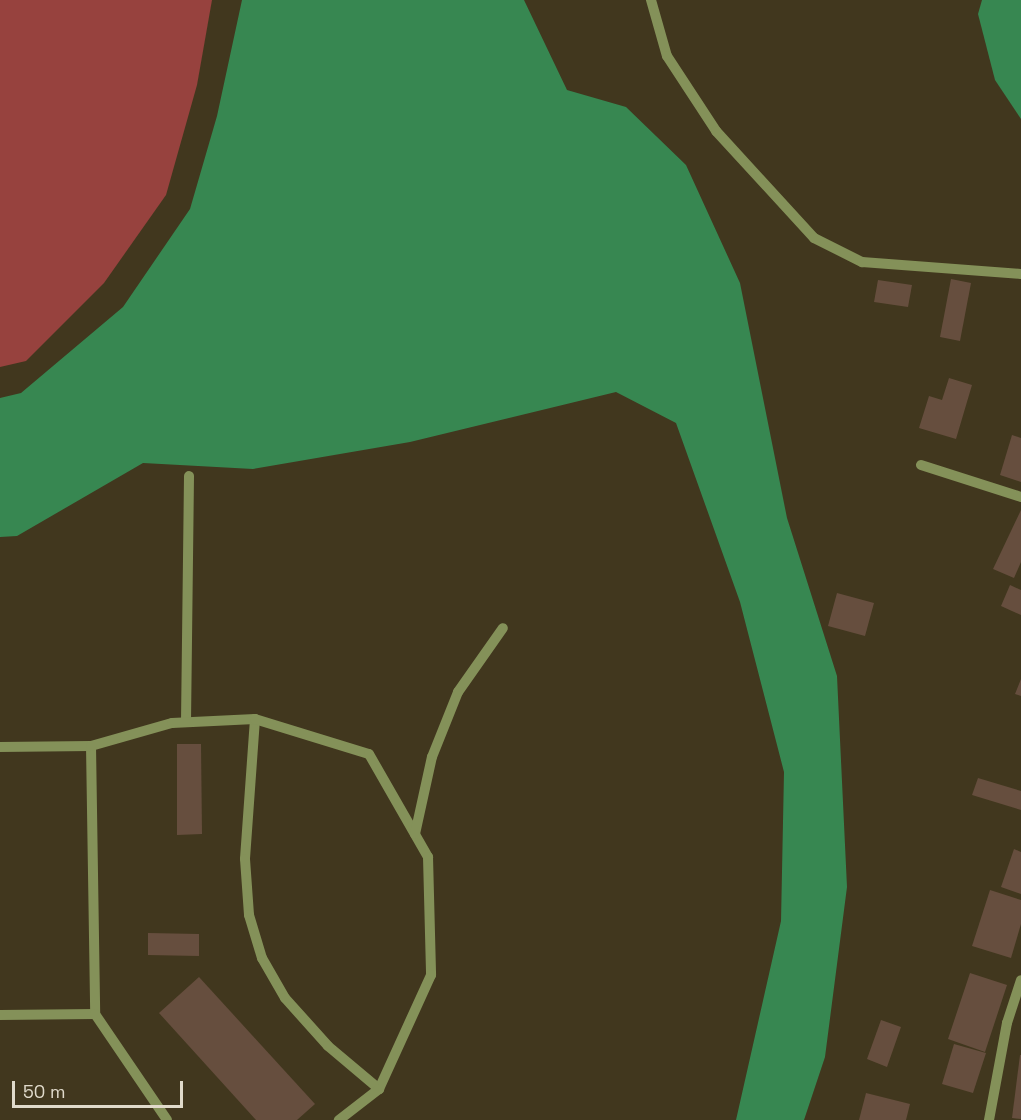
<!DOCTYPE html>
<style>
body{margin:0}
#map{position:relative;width:1021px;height:1120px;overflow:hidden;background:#41371e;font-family:"Space Grotesk",sans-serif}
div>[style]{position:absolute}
.forest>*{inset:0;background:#97423e}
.water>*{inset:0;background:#378751}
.building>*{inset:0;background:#664e3e}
.minor>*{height:10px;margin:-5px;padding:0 5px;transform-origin:5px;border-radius:5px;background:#849159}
span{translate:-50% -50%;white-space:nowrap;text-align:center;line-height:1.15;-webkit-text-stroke:6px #41371e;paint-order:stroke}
.scale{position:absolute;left:12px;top:1081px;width:171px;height:27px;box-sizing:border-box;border:3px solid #e0dacb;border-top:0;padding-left:8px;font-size:18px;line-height:21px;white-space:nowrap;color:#e0dacb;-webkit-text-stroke:4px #41371e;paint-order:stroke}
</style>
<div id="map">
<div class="forest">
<i style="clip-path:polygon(0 0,212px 0,197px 85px,166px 195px,104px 283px,26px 361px,0 367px)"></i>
</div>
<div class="water">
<i style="clip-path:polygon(242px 0,524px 0,567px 90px,626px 107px,686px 165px,740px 283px,787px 518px,837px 676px,847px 887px,825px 1057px,804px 1120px,736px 1120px,781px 921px,784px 772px,740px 602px,676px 423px,616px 392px,410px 442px,253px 469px,143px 463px,17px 536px,0 537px,0 398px,21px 393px,123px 307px,190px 209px,217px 116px)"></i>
<i style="clip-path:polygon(982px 0,1021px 0,1021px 119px,995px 80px,978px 14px)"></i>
</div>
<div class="building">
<i style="clip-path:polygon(951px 279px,971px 283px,960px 341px,940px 337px)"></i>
<i style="clip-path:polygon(878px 280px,912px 285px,908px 307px,874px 302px)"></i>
<i style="clip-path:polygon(949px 378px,972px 385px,956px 439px,919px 428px,929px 396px,942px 400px)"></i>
<i style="clip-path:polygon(1012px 435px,1021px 438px,1021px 482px,1000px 475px)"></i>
<i style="clip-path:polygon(1021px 510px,1021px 562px,1014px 578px,993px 569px)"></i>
<i style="clip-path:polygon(1010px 585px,1021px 590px,1021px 615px,1001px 606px)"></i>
<i style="clip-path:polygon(837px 593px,874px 603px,865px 636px,828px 626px)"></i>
<i style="clip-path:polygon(1021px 679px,1021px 696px,1015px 694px)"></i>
<i style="clip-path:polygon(177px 744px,201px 744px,202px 834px,177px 835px)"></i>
<i style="clip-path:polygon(978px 778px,1021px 791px,1021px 810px,972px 795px)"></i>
<i style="clip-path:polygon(1014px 849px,1021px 852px,1021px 894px,1001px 887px)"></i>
<i style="clip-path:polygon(990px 890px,1021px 900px,1021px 924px,1011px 958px,972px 946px)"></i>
<i style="clip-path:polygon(148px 933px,199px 934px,199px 956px,148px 955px)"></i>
<i style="clip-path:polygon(970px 973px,1007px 985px,985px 1052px,948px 1039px)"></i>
<i style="clip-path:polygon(199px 977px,315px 1104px,297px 1120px,256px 1120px,159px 1013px)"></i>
<i style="clip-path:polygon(881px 1020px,901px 1027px,887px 1067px,867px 1059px)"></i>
<i style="clip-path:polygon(954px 1044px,986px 1053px,973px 1093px,942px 1084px)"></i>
<i style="clip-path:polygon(1020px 1055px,1021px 1055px,1021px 1119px,1012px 1118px)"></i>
<i style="clip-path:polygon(866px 1093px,910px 1104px,906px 1120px,859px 1120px)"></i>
</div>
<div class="minor">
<i style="left:651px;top:0;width:58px;rotate:74.1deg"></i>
<i style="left:667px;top:56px;width:90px;rotate:56.8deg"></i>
<i style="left:716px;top:131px;width:145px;rotate:47.5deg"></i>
<i style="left:814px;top:238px;width:54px;rotate:26.6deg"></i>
<i style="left:862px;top:262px;width:159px;rotate:4.3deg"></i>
<i style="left:921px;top:465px;width:105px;rotate:17.7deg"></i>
<i style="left:255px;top:719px;width:140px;rotate:94.1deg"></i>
<i style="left:245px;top:859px;width:56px;rotate:85.9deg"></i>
<i style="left:249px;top:915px;width:45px;rotate:73.2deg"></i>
<i style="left:262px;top:958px;width:46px;rotate:60.1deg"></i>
<i style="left:285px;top:998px;width:64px;rotate:48.1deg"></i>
<i style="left:328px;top:1046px;width:67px;rotate:40.1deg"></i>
<i style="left:186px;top:722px;width:246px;rotate:-89.3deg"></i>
<i style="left:91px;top:746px;width:268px;rotate:89.1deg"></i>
<i style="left:0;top:747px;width:91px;rotate:-0.6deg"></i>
<i style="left:91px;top:746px;width:84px;rotate:-15.9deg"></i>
<i style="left:172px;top:723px;width:83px;rotate:-2.8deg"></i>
<i style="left:255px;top:719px;width:119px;rotate:17.1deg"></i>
<i style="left:369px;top:754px;width:119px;rotate:60.2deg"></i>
<i style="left:428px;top:857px;width:118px;rotate:88.5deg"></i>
<i style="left:431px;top:975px;width:125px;rotate:114.5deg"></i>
<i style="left:379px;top:1089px;width:51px;rotate:142.2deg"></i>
<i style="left:415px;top:834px;width:79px;rotate:-77.6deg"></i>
<i style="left:432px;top:757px;width:70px;rotate:-68.2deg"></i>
<i style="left:458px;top:692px;width:78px;rotate:-54.9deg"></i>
<i style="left:0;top:1015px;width:95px;rotate:-0.6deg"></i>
<i style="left:95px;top:1014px;width:128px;rotate:55.8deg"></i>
<i style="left:989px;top:1120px;width:99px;rotate:-79.5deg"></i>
<i style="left:1007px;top:1023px;width:45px;rotate:-72deg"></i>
</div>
<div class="scale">50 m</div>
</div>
